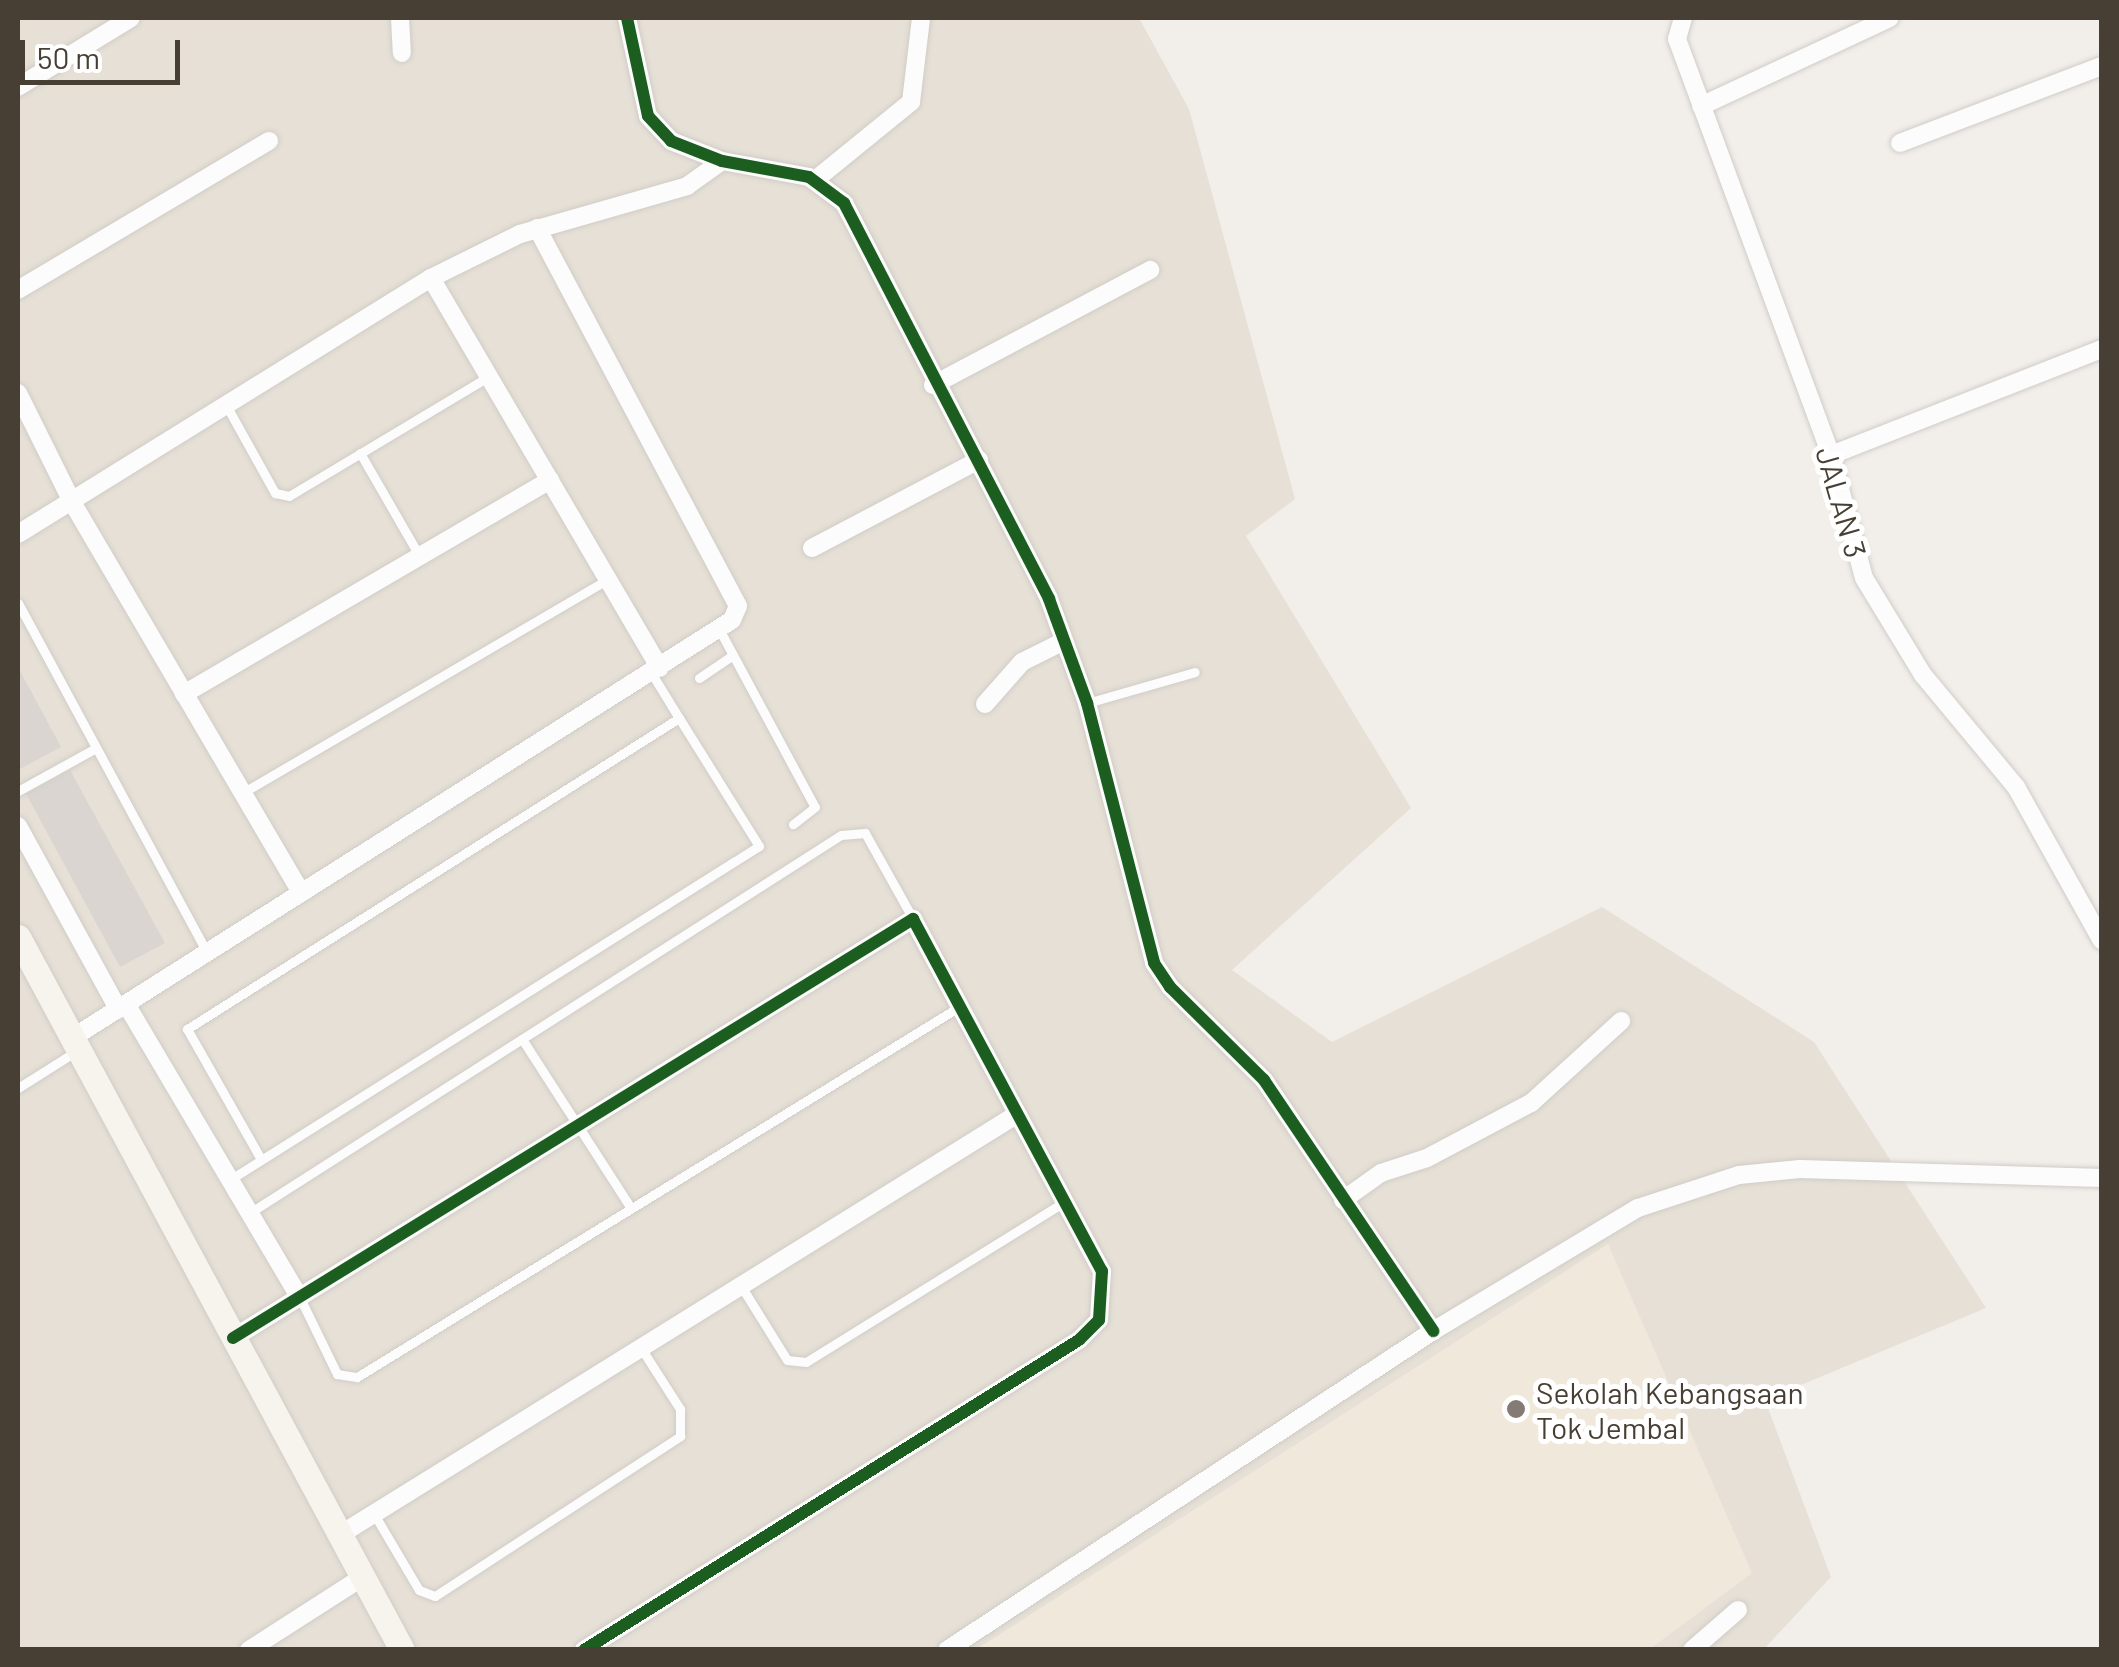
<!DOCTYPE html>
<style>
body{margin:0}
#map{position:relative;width:2119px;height:1667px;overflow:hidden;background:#f2eeea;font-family:Barlow,sans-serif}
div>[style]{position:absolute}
.residential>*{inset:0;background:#e6e0d6}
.education>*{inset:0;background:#f0e8db}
.building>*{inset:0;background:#dad5d0}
.roads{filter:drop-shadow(0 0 2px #d0ccc7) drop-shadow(0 0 2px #d0ccc7)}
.service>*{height:9px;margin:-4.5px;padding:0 4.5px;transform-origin:4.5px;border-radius:4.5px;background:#fdfcfc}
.minor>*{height:18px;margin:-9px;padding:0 9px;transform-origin:9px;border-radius:9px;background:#fdfcfc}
.secondary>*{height:25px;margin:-12.5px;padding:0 12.5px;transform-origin:12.5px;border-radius:12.5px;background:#f7f4ee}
.cycleway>*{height:12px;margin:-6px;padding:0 6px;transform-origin:6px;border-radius:6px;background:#1b5e20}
.dots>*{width:28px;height:28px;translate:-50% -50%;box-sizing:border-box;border:5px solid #fff;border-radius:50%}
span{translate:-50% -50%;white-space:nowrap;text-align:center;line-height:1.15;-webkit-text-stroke:10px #fff;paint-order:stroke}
.street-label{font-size:30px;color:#483f34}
.poi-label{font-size:30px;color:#483f34}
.left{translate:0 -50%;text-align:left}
.frame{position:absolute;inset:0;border:20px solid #483f34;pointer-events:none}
.scale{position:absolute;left:20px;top:40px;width:160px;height:45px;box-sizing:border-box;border:5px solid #483f34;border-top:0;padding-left:12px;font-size:30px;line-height:35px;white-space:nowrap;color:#483f34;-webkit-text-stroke:8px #fff;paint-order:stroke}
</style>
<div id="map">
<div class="residential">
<i style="clip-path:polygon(18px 18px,1139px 18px,1189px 109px,1295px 499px,1246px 536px,1411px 808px,1232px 970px,1332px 1042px,1602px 907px,1814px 1042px,1986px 1308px,1765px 1400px,1831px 1577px,1764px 1649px,18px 1649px)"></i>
</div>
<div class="education">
<i style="clip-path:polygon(1608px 1244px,1752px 1573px,1650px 1649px,977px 1649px)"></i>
</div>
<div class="building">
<i style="clip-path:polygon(18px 667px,61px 747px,18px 770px)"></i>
<i style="clip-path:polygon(70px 770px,165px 943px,120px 967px,26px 794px)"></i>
</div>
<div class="roads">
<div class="service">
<i style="left:226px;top:405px;width:101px;rotate:60.9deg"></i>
<i style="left:275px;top:493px;width:14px;rotate:12deg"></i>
<i style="left:289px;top:496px;width:232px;rotate:-30.9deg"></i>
<i style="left:360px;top:453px;width:118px;rotate:60deg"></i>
<i style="left:18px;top:603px;width:397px;rotate:61.6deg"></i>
<i style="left:719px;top:629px;width:202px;rotate:61.7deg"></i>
<i style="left:815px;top:807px;width:28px;rotate:142deg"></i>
<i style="left:652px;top:674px;width:52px;rotate:58.5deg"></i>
<i style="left:699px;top:678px;width:41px;rotate:-34.1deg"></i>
<i style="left:1087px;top:703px;width:112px;rotate:-16deg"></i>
<i style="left:18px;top:791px;width:89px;rotate:-28.9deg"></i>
<i style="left:242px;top:793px;width:423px;rotate:-30.3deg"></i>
<i style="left:522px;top:1039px;width:201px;rotate:57.2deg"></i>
<i style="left:18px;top:1088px;width:67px;rotate:-32.3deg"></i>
<i style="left:231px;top:1179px;width:624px;rotate:-32.24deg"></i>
<i style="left:759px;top:846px;width:151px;rotate:-122deg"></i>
<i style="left:679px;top:718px;width:582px;rotate:147.7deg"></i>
<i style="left:187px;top:1029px;width:150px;rotate:60.4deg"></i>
<i style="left:251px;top:1212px;width:700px;rotate:-32.58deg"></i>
<i style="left:841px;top:835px;width:24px;rotate:-5deg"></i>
<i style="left:865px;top:833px;width:98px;rotate:60.8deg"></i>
<i style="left:741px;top:1286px;width:87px;rotate:58.1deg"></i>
<i style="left:787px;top:1360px;width:19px;rotate:6deg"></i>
<i style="left:806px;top:1362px;width:304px;rotate:-31.8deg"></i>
<i style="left:299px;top:1296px;width:87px;rotate:64deg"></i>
<i style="left:337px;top:1374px;width:20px;rotate:9deg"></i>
<i style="left:357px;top:1377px;width:707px;rotate:-31.58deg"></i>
<i style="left:374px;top:1514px;width:88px;rotate:59.4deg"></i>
<i style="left:419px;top:1590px;width:17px;rotate:21deg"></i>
<i style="left:435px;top:1596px;width:293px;rotate:-33.1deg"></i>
<i style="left:680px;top:1436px;width:27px;rotate:-90deg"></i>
<i style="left:680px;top:1409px;width:72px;rotate:-122.6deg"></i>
</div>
<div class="minor">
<i style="left:400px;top:18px;width:35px;rotate:87deg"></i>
<i style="left:627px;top:18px;width:100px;rotate:77.9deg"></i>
<i style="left:648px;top:116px;width:34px;rotate:47deg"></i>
<i style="left:671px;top:141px;width:55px;rotate:21.4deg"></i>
<i style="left:722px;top:161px;width:88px;rotate:10.4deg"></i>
<i style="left:809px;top:177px;width:44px;rotate:36.6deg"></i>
<i style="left:844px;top:203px;width:446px;rotate:62.6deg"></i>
<i style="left:1049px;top:599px;width:111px;rotate:69.9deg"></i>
<i style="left:1087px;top:703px;width:268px;rotate:75.5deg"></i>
<i style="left:1154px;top:963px;width:29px;rotate:56deg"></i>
<i style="left:1170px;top:987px;width:132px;rotate:44.7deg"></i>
<i style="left:1264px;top:1080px;width:303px;rotate:56deg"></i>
<i style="left:1683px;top:18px;width:22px;rotate:106deg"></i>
<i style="left:1677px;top:39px;width:444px;rotate:69.7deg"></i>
<i style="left:1831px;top:455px;width:127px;rotate:75deg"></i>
<i style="left:1864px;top:578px;width:114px;rotate:58.7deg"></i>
<i style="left:1923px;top:675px;width:146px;rotate:50.3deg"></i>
<i style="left:2016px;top:787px;width:176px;rotate:60.8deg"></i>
<i style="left:18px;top:87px;width:132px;rotate:-31.4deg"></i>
<i style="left:1701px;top:106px;width:208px;rotate:-25deg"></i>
<i style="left:1900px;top:143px;width:216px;rotate:-20.9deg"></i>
<i style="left:815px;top:180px;width:124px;rotate:-39.1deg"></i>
<i style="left:911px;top:102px;width:85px;rotate:-83.2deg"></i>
<i style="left:431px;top:278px;width:452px;rotate:59.6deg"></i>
<i style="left:18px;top:290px;width:292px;rotate:-30.7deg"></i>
<i style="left:933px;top:385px;width:246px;rotate:-27.9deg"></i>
<i style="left:18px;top:393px;width:122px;rotate:63.6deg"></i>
<i style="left:72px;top:502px;width:453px;rotate:59.6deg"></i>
<i style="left:1831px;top:455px;width:291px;rotate:-21.4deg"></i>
<i style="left:18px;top:534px;width:486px;rotate:-31.8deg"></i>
<i style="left:431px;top:278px;width:99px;rotate:-26.3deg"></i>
<i style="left:520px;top:234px;width:174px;rotate:-16deg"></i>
<i style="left:687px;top:186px;width:43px;rotate:-35.5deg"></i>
<i style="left:812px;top:548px;width:189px;rotate:-27.8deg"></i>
<i style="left:184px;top:694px;width:424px;rotate:-30.3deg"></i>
<i style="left:985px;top:704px;width:56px;rotate:-48.6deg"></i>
<i style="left:1022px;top:662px;width:47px;rotate:-26.6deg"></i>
<i style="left:18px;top:826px;width:209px;rotate:61.3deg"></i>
<i style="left:126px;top:1004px;width:339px;rotate:59.4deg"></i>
<i style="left:72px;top:1038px;width:781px;rotate:-32.35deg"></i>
<i style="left:732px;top:620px;width:15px;rotate:-67deg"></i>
<i style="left:738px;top:606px;width:428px;rotate:-118deg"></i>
<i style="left:1343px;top:1200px;width:47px;rotate:-35.4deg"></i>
<i style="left:1381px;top:1173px;width:48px;rotate:-18.1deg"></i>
<i style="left:1427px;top:1158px;width:118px;rotate:-27.9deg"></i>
<i style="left:1531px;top:1103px;width:122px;rotate:-42.3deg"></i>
<i style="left:233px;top:1338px;width:799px;rotate:-31.64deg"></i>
<i style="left:913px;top:919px;width:400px;rotate:61.8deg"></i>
<i style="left:1102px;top:1271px;width:49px;rotate:93.5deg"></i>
<i style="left:1099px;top:1320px;width:28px;rotate:135deg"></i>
<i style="left:1079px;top:1340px;width:584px;rotate:147.94deg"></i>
<i style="left:338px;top:1536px;width:798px;rotate:-31.84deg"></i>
<i style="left:249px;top:1650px;width:133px;rotate:-32.7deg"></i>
<i style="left:947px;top:1650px;width:581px;rotate:-33.28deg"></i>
<i style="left:1433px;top:1331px;width:239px;rotate:-31deg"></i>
<i style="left:1638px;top:1208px;width:106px;rotate:-18.1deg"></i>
<i style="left:1739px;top:1175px;width:61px;rotate:-5.6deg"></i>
<i style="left:1800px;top:1169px;width:302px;rotate:1.7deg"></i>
<i style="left:1692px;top:1650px;width:61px;rotate:-41deg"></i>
</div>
<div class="secondary">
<i style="left:18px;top:937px;width:810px;rotate:61.69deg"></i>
</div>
</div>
<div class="cycleway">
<i style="left:627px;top:18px;width:100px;rotate:77.9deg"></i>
<i style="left:648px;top:116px;width:34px;rotate:47deg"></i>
<i style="left:671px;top:141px;width:55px;rotate:21.4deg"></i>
<i style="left:722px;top:161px;width:88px;rotate:10.4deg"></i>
<i style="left:809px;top:177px;width:44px;rotate:36.6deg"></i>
<i style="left:844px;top:203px;width:446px;rotate:62.6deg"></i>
<i style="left:1049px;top:599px;width:111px;rotate:69.9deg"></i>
<i style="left:1087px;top:703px;width:268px;rotate:75.5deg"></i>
<i style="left:1154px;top:963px;width:29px;rotate:56deg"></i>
<i style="left:1170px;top:987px;width:132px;rotate:44.7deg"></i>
<i style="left:1264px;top:1080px;width:303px;rotate:56deg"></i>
<i style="left:233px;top:1338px;width:799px;rotate:-31.64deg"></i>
<i style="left:913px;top:919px;width:400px;rotate:61.8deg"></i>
<i style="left:1102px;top:1271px;width:49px;rotate:93.5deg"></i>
<i style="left:1099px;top:1320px;width:28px;rotate:135deg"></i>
<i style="left:1079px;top:1340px;width:584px;rotate:147.94deg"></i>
</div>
<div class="dots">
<i style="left:1516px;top:1409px;background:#847c74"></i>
</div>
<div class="street-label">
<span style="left:1842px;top:502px;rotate:74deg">JALAN 3</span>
</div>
<div class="poi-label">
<span class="left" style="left:1536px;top:1409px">Sekolah Kebangsaan<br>Tok Jembal</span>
</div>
<div class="frame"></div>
<div class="scale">50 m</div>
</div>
